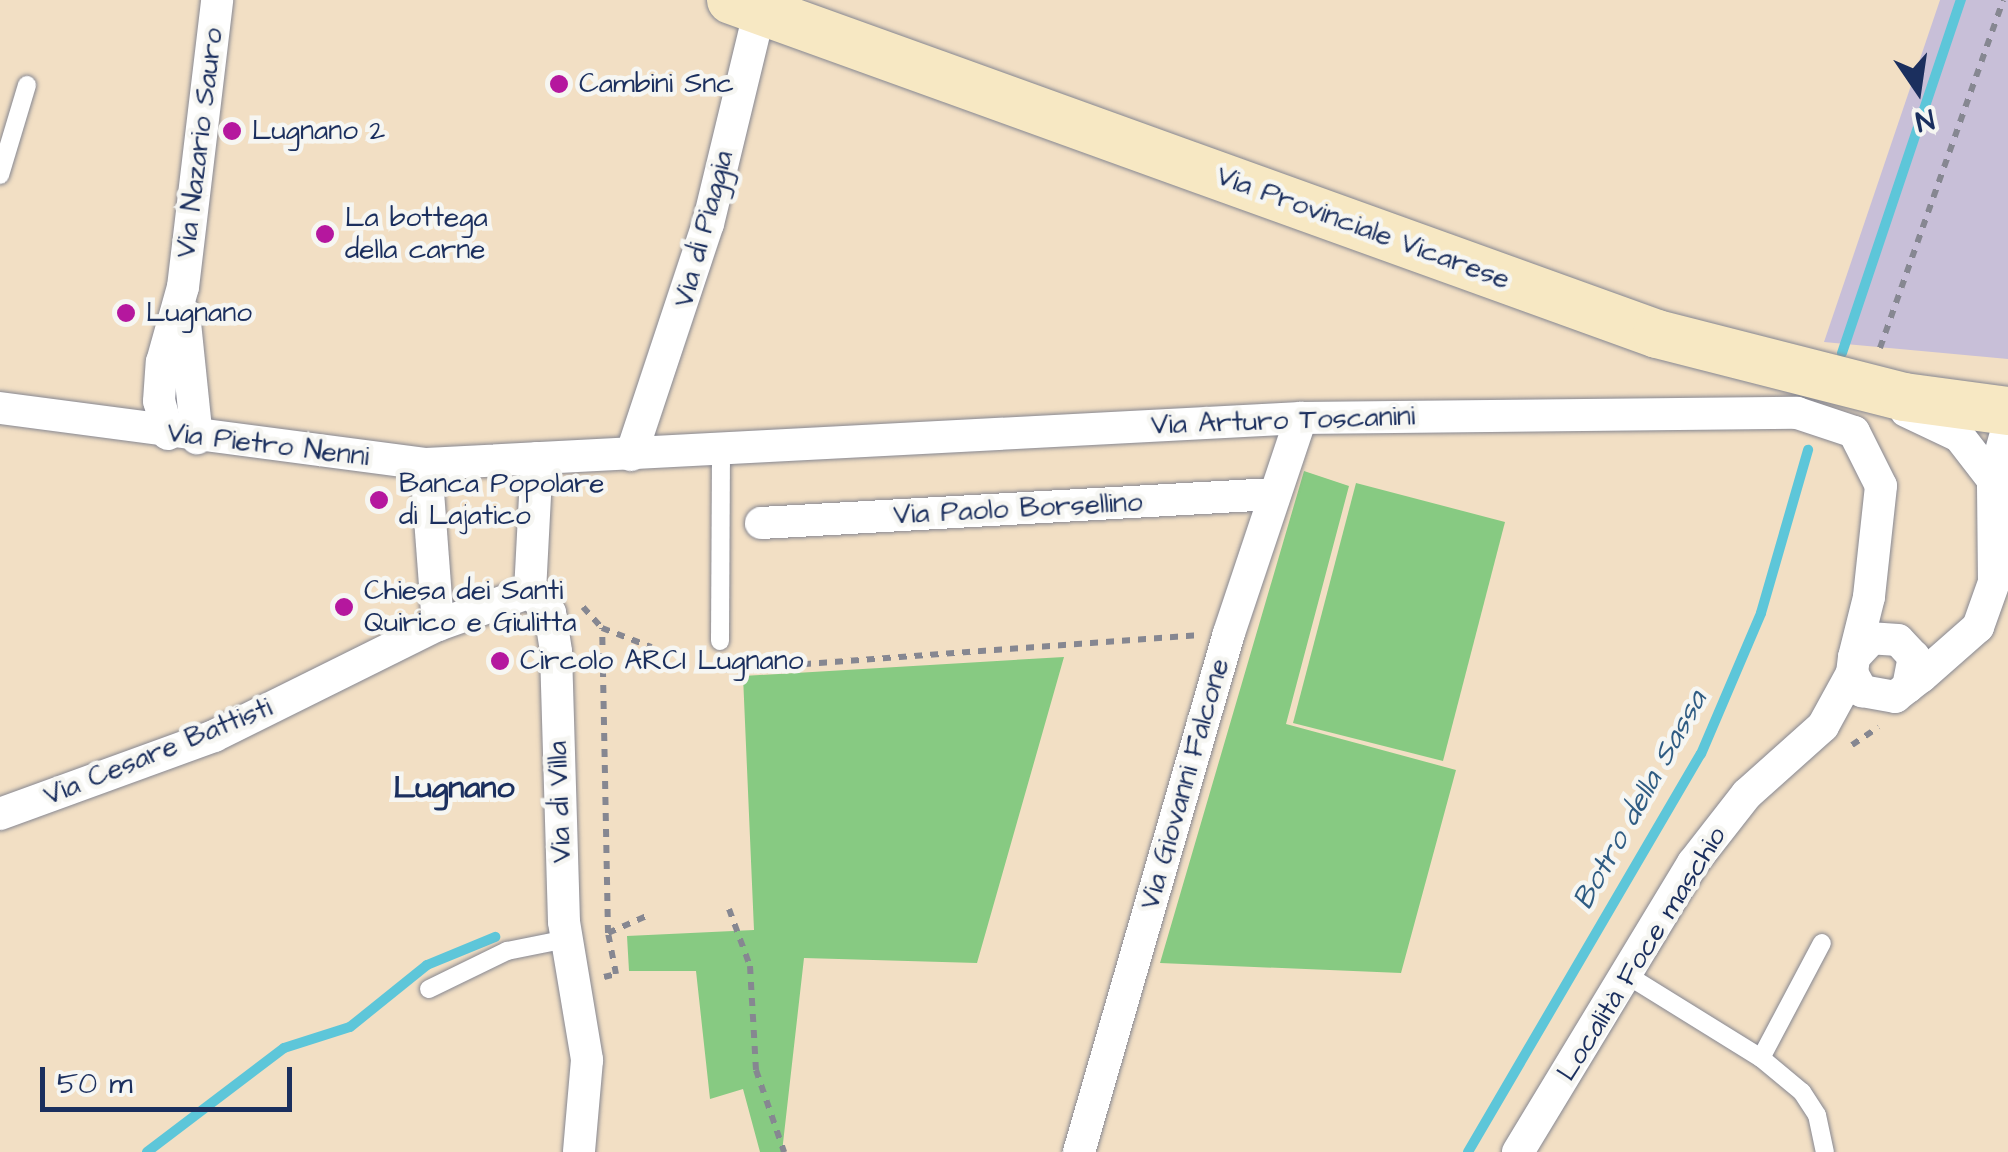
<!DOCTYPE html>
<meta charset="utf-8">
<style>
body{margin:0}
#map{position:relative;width:2008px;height:1152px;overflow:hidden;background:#f2dfc4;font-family:"Architects Daughter",sans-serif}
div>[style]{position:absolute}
.industrial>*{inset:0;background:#c8bfd8}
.green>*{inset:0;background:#87ca82}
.stream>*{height:10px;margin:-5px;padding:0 5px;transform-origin:5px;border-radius:5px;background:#5dc6d9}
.path>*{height:6px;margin-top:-3px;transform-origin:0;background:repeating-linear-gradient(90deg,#868791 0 8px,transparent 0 16px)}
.roads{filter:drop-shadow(0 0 2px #868791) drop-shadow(0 0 2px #868791)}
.service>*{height:18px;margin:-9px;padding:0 9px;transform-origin:9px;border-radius:9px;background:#fff}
.minor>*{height:32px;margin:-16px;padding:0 16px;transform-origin:16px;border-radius:16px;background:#fff}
.secondary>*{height:48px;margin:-24px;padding:0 24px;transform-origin:24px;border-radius:24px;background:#f7e8c3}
.dots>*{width:28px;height:28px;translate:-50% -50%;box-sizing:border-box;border:5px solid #f6f6f2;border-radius:50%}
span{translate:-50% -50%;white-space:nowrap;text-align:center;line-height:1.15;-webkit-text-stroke:9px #f6f6f2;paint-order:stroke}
.poi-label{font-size:28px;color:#1b2f5e}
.left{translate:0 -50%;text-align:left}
.street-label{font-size:28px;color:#1b2f5e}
.water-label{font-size:30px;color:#2f5c83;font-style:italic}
.quarter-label{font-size:32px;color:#1b2f5e;font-weight:700}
.north{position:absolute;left:1868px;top:40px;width:100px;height:100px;-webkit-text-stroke:8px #f6f6f2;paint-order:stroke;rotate:167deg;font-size:28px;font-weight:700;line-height:40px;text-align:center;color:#1b2f5e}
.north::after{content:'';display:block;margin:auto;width:35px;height:45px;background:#1b2f5e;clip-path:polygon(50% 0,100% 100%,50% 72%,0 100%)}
.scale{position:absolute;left:40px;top:1067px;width:252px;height:45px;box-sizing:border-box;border:5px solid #1b2f5e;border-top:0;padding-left:12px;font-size:30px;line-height:35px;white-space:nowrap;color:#1b2f5e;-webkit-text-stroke:8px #f6f6f2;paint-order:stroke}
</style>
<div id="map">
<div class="industrial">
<i style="clip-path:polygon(1940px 0,2008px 0,2008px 359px,1824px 342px)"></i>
</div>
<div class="green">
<i style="clip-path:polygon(1304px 471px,1349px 486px,1286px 724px,1456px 770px,1401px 973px,1160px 963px)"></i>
<i style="clip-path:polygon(1356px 483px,1505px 522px,1443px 761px,1293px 723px)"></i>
<i style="clip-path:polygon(1064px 657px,977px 963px,804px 958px,782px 1152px,760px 1152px,743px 1089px,710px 1099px,696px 971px,629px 971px,627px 936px,754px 930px,743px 676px)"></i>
</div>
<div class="stream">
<i style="left:1842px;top:353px;width:373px;rotate:-71.4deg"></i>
<i style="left:147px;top:1152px;width:172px;rotate:-37.2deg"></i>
<i style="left:284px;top:1048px;width:69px;rotate:-17.7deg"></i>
<i style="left:350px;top:1027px;width:99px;rotate:-38.8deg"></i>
<i style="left:427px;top:965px;width:74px;rotate:-22.4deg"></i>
<i style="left:1468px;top:1152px;width:461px;rotate:-59.7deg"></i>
<i style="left:1701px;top:754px;width:153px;rotate:-66.9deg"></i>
<i style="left:1761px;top:613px;width:170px;rotate:-73.9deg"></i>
</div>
<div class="path">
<i style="left:1880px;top:348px;width:369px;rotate:-70.5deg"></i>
<i style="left:583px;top:607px;width:28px;rotate:48deg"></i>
<i style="left:723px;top:670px;width:475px;rotate:-4.2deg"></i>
<i style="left:1852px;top:745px;width:32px;rotate:-34deg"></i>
<i style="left:729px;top:909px;width:61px;rotate:69.8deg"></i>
<i style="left:750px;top:966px;width:104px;rotate:86.7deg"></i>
<i style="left:756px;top:1070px;width:87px;rotate:71.1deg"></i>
<i style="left:608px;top:933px;width:305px;rotate:-91.1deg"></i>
<i style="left:602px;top:628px;width:53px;rotate:21.2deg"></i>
<i style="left:604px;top:977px;width:12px;rotate:-14deg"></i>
<i style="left:616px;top:974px;width:42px;rotate:-101deg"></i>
<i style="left:608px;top:933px;width:47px;rotate:-23.8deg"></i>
</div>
<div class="roads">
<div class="service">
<i style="left:0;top:175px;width:94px;rotate:-73.3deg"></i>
<i style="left:720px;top:641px;width:193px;rotate:-89.7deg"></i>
<i style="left:1627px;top:975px;width:158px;rotate:31.8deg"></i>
<i style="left:1761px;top:1058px;width:53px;rotate:39.7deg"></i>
<i style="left:1802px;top:1092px;width:27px;rotate:57deg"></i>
<i style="left:1817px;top:1115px;width:38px;rotate:78deg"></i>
<i style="left:429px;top:989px;width:87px;rotate:-26deg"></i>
<i style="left:507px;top:951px;width:61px;rotate:-11.3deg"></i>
<i style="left:1761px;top:1058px;width:130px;rotate:-62.1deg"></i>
</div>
<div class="minor">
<i style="left:184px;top:313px;width:126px;rotate:84.1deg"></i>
<i style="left:0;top:408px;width:430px;rotate:7.5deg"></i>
<i style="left:426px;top:464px;width:876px;rotate:-3.01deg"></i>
<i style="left:1301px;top:418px;width:496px;rotate:-0.6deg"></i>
<i style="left:1797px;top:413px;width:60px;rotate:18.4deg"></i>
<i style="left:1854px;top:432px;width:60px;rotate:63.4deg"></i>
<i style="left:1881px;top:486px;width:112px;rotate:96.2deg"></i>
<i style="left:1869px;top:597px;width:62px;rotate:104deg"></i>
<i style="left:1906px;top:411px;width:59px;rotate:25.3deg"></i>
<i style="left:1959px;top:436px;width:56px;rotate:52.3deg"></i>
<i style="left:168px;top:434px;width:34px;rotate:-105deg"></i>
<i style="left:159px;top:401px;width:39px;rotate:-86deg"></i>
<i style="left:162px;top:362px;width:78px;rotate:-74.4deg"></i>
<i style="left:183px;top:287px;width:289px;rotate:-83.2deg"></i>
<i style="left:631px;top:455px;width:243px;rotate:-71.6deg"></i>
<i style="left:708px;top:224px;width:230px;rotate:-76.4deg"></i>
<i style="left:537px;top:458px;width:134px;rotate:93deg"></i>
<i style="left:530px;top:592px;width:29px;rotate:46deg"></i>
<i style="left:550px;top:613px;width:39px;rotate:81deg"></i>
<i style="left:556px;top:652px;width:270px;rotate:88.3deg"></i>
<i style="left:564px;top:922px;width:140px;rotate:80.5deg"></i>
<i style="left:587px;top:1060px;width:92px;rotate:95deg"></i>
<i style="left:761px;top:523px;width:514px;rotate:-3.24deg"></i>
<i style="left:438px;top:625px;width:98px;rotate:-19.7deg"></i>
<i style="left:1908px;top:687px;width:31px;rotate:-79deg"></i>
<i style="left:1914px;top:657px;width:23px;rotate:-133deg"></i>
<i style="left:1898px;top:640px;width:26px;rotate:-176deg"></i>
<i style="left:1872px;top:638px;width:26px;rotate:133deg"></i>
<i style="left:1854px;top:657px;width:16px;rotate:97deg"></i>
<i style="left:1852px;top:673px;width:21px;rotate:61deg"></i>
<i style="left:1862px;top:691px;width:34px;rotate:10deg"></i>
<i style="left:1895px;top:697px;width:33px;rotate:-38deg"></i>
<i style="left:1921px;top:677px;width:76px;rotate:-41.3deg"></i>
<i style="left:1978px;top:627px;width:48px;rotate:-70.4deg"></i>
<i style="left:1994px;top:582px;width:102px;rotate:-90.6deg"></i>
<i style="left:1993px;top:480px;width:56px;rotate:-74.5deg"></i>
<i style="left:0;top:814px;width:228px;rotate:-20deg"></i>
<i style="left:214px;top:736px;width:250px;rotate:-26.4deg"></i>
<i style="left:438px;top:625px;width:161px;rotate:-94.3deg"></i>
<i style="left:1079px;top:1152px;width:540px;rotate:-73.88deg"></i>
<i style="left:1229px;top:633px;width:227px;rotate:-71.5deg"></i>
<i style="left:1518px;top:1152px;width:338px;rotate:-58.8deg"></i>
<i style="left:1693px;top:863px;width:88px;rotate:-52deg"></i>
<i style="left:1747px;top:794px;width:102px;rotate:-41.8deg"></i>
<i style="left:1823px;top:726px;width:60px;rotate:-61.3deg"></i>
</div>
<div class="secondary">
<i style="left:731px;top:0;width:984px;rotate:19.83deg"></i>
<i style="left:1657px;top:334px;width:255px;rotate:14.3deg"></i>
<i style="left:1904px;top:397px;width:105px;rotate:7.7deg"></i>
</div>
</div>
<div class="dots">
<i style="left:559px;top:84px;background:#b5179e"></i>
<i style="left:232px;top:131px;background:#b5179e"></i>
<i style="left:325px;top:234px;background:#b5179e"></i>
<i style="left:126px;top:313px;background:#b5179e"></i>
<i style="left:379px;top:500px;background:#b5179e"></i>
<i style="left:344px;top:607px;background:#b5179e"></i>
<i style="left:500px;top:661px;background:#b5179e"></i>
</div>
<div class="poi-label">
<span class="left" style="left:579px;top:84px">Cambini Snc</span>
<span class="left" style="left:252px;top:131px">Lugnano 2</span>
<span class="left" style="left:345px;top:234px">La bottega<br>della carne</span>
<span class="left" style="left:146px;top:313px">Lugnano</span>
<span class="left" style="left:399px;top:500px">Banca Popolare<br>di Lajatico</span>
<span class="left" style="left:364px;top:607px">Chiesa dei Santi<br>Quirico e Giulitta</span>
<span class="left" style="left:520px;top:661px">Circolo ARCI Lugnano</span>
</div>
<div class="street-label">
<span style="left:200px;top:143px;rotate:-83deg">Via Nazario Sauro</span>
<span style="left:1363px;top:228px;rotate:20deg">Via Provinciale Vicarese</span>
<span style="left:704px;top:229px;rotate:-75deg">Via di Piaggia</span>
<span style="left:1283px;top:421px;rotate:-2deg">Via Arturo Toscanini</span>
<span style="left:268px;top:445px;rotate:7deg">Via Pietro Nenni</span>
<span style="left:1018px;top:509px;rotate:-3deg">Via Paolo Borsellino</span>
<span style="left:158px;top:752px;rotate:-22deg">Via Cesare Battisti</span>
<span style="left:1185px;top:784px;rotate:-74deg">Via Giovanni Falcone</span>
<span style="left:560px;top:802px;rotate:-92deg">Via di Villa</span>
<span style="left:1642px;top:954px;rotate:-58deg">Località Foce maschio</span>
</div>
<div class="water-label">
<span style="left:1640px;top:800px;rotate:-61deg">Botro della Sassa</span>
</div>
<div class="quarter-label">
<span style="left:454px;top:788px">Lugnano</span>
</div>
<div class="north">N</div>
<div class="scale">50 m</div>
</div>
